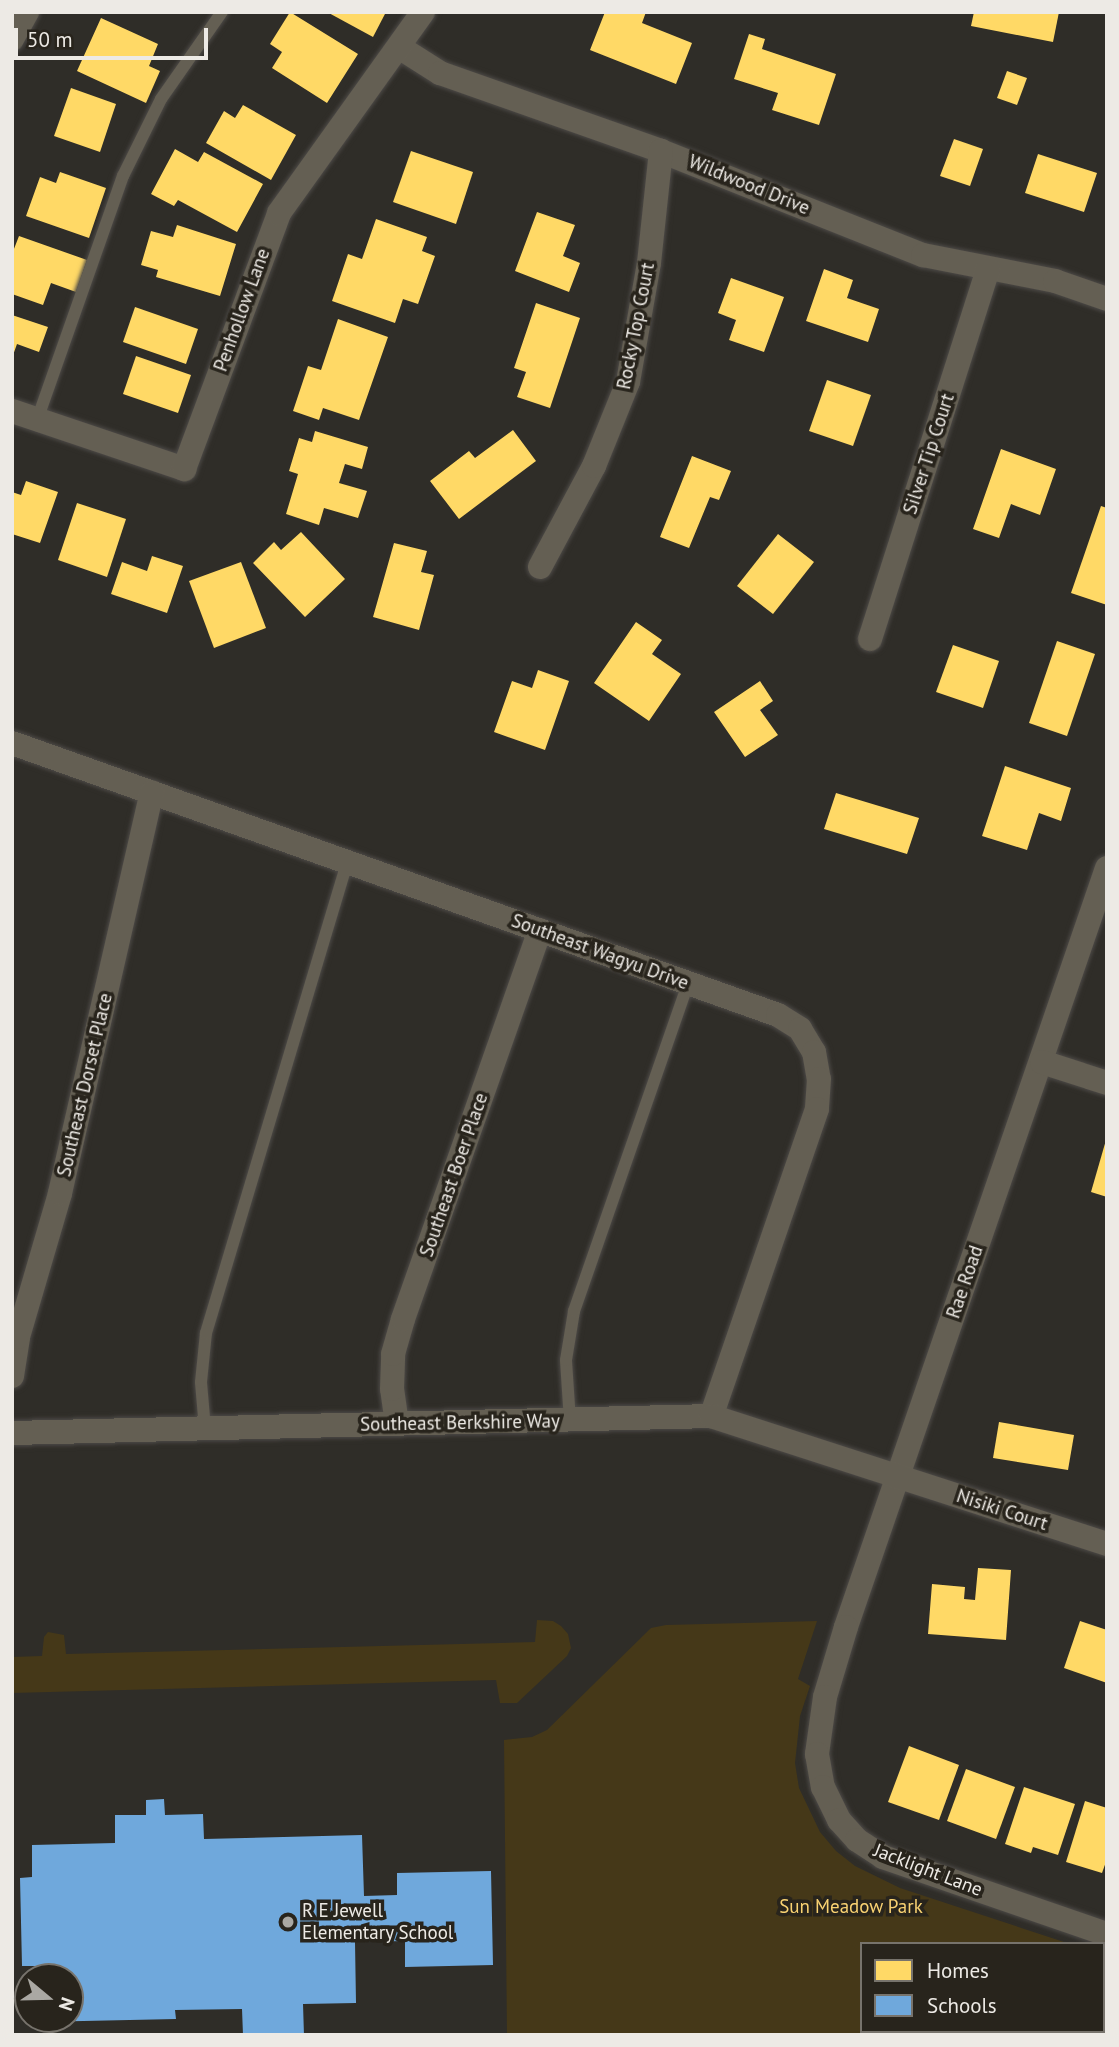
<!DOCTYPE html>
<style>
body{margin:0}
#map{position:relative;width:1119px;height:2047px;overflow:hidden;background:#2f2d28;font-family:"PT Sans",sans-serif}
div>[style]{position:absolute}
.green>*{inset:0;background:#453818}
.homes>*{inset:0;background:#ffd966}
.schools>*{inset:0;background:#6fa8dc}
.roads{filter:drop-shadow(0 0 2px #4d4a47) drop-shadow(0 0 2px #4d4a47)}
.lane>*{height:12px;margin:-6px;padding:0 6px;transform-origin:6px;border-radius:6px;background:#645f53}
.street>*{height:24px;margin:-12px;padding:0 12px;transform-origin:12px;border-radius:12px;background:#645f53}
.dots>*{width:19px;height:19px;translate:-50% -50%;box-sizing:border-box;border:4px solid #28241c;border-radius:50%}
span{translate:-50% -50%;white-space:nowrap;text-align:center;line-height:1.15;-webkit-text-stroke:7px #28241c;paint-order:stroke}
.street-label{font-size:19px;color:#edeae5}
.park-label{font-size:19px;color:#f9d272}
.poi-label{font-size:19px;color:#edeae5}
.left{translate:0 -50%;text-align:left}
.frame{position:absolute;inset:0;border:14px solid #edeae5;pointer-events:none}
.legend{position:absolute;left:860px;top:1942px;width:245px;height:91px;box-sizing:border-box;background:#28241c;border:2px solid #77736c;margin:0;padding:9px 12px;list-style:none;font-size:21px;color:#edeae5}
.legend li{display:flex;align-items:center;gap:14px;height:35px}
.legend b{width:35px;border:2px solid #77736c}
.north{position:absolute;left:14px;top:1963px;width:70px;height:70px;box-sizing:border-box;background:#28241c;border:2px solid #77736c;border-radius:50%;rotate:109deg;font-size:19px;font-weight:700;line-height:28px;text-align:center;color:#edeae5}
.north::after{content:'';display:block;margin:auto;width:24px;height:32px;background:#aaa8a3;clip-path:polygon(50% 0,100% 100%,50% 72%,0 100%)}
.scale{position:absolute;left:14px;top:28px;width:194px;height:32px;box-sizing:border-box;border:4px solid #edeae5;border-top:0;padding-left:9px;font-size:21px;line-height:24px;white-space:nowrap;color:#edeae5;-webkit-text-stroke:5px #28241c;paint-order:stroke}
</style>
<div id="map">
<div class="green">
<i style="clip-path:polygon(537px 1620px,553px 1621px,561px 1626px,568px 1634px,571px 1648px,567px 1656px,517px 1703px,500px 1703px,496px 1680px,12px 1693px,12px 1657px,42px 1656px,44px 1637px,48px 1632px,64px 1635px,66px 1654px,535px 1642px)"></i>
<i style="clip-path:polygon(817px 1621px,798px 1679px,810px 1686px,800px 1716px,795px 1763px,799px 1788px,820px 1832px,836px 1851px,855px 1866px,900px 1888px,1070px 1944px,862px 1944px,862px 2031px,1103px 2031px,1103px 1955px,1107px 1956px,1107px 2035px,507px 2035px,504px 1740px,532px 1737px,547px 1730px,651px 1628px,666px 1625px)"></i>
</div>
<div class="homes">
<i style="clip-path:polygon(290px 12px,358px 54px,327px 103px,272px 68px,282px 52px,270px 44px)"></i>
<i style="clip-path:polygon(327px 12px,386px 12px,373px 37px)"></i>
<i style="clip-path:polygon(605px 12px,646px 12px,642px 23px,692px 43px,676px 84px,590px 50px)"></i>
<i style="clip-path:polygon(974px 12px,1059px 12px,1053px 42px,971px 26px)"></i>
<i style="clip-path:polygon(101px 18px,158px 44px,149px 66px,160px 71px,146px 103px,77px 71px)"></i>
<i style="clip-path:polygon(749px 34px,765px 39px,762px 49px,836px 74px,819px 125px,772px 110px,778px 93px,734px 79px)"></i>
<i style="clip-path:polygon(1007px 71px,1027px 78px,1017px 105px,997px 98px)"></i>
<i style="clip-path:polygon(71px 88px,116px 104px,100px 152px,54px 136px)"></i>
<i style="clip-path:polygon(243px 105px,296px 135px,271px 180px,206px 143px,224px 111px,235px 118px)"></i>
<i style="clip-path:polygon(954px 139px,983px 149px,970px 186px,940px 176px)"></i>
<i style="clip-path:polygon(175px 149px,198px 162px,204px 152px,263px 184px,237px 232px,178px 200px,174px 206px,151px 194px)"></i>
<i style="clip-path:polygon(411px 151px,473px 172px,456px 224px,393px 202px)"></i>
<i style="clip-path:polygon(1038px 154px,1097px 173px,1084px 212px,1025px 193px)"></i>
<i style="clip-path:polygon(60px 172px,106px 188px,89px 238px,26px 216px,40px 177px,56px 183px)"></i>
<i style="clip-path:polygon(537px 212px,575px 225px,563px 256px,580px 263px,569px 292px,515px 271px)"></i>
<i style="clip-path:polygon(376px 219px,427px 237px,422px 251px,435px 256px,418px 304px,403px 299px,395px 323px,332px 301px,348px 254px,362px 259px)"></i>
<i style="clip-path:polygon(177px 225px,236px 244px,220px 296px,156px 277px,158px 270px,141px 265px,151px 231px,173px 237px)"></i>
<i style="clip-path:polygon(19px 236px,87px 260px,76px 292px,51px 283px,43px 305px,12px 294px,12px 254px)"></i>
<i style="clip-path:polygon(824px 269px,853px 280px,847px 298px,879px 309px,868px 342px,806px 321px)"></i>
<i style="clip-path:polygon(731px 278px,784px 297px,764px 352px,729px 340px,736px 320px,718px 313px)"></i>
<i style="clip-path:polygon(536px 303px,580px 318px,550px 408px,517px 397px,526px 372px,514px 368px)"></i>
<i style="clip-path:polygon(135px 307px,198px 329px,186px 364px,123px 342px)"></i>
<i style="clip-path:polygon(12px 315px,48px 327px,39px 352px,17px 344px,12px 358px)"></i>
<i style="clip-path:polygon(338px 319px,388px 337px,359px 420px,323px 408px,319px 420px,293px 411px,308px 366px,321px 370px)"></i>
<i style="clip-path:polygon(136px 356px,191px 375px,178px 413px,123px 394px)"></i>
<i style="clip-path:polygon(827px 380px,871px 395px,853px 446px,809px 431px)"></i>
<i style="clip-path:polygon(513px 430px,536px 461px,459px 519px,430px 481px,469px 451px,475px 458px)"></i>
<i style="clip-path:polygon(315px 431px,368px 447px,362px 469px,345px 464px,339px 483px,367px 491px,358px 518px,324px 508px,319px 525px,286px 514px,298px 474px,289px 471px,299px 438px,312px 442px)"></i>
<i style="clip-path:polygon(1001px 449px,1056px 469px,1040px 515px,1011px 504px,999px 538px,973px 529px)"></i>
<i style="clip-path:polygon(692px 456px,731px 471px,719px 500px,710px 497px,689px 548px,660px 537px)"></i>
<i style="clip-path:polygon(26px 481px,58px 492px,40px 543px,12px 534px,12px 492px,21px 495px)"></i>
<i style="clip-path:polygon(77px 503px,126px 519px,107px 577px,58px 560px)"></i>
<i style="clip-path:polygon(1101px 506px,1107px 508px,1107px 605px,1071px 593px)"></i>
<i style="clip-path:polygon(301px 532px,345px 579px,305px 617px,253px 563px,274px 542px,281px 550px)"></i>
<i style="clip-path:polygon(778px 534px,814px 562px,773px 614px,737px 586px)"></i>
<i style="clip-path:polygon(394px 543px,427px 551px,421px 572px,434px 575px,419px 630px,373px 617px)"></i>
<i style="clip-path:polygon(152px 556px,183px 566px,167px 613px,111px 594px,122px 562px,147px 571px)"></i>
<i style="clip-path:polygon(241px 562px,266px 628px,214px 648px,189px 581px)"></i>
<i style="clip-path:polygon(636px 622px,662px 640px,652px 654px,681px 674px,649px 721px,594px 683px)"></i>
<i style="clip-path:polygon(1057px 641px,1095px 654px,1067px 736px,1029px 723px)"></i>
<i style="clip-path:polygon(953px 645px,999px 661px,983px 708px,936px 692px)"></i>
<i style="clip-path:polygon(538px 670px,569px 681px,545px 750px,494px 732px,512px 681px,532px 688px)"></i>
<i style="clip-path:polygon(760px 681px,773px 701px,760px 710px,778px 735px,745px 757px,714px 712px)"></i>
<i style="clip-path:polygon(1005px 766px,1071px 788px,1061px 821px,1039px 813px,1027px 850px,982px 836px)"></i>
<i style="clip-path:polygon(836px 793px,919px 818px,907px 854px,824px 829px)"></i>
<i style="clip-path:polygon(1106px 1140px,1107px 1140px,1107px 1197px,1091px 1192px)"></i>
<i style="clip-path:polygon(999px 1422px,1074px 1435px,1068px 1470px,993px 1458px)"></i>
<i style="clip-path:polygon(978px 1568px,1011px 1570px,1006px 1640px,928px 1634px,932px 1584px,965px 1587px,964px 1599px,975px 1600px)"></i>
<i style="clip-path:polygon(1080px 1621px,1107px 1630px,1107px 1683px,1064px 1668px)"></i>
<i style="clip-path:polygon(909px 1746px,959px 1765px,939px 1820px,888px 1802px)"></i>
<i style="clip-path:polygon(966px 1769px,1015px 1787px,996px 1839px,947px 1821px)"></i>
<i style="clip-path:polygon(1024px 1787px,1075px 1804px,1058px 1855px,1033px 1847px,1031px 1853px,1005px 1844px)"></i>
<i style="clip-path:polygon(1085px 1801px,1107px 1808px,1107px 1859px,1102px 1873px,1066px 1862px)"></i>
</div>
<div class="schools">
<i style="clip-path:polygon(164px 1799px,165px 1815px,203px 1814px,204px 1839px,362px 1835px,364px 1896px,397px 1895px,397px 1873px,491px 1871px,493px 1965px,405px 1967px,405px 1941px,355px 1942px,356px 2003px,303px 2004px,304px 2035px,243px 2035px,242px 2009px,175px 2010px,176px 2019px,37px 2022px,37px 2019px,70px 2019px,70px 1977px,36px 1977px,36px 1966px,22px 1966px,20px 1878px,32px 1877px,32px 1845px,115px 1843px,115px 1815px,146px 1815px,146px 1800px)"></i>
</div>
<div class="roads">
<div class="lane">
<i style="left:37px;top:420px;width:259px;rotate:-70.6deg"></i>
<i style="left:123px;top:176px;width:86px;rotate:-63.7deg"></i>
<i style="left:161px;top:99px;width:106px;rotate:-55deg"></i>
<i style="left:570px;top:1421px;width:61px;rotate:-93.8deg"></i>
<i style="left:566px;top:1360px;width:50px;rotate:-80.7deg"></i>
<i style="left:574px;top:1311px;width:347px;rotate:-70.8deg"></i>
<i style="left:205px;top:1429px;width:47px;rotate:-94.9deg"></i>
<i style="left:201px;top:1382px;width:49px;rotate:-84.2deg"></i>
<i style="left:206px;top:1333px;width:492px;rotate:-73.3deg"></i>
</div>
<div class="street">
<i style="left:12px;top:39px;width:31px;rotate:-61deg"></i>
<i style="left:399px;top:47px;width:49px;rotate:32.4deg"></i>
<i style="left:440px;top:73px;width:234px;rotate:19.4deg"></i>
<i style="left:661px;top:151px;width:282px;rotate:21.7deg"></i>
<i style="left:923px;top:255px;width:135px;rotate:11.1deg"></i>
<i style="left:1055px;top:281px;width:55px;rotate:19.1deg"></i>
<i style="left:12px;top:411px;width:182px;rotate:18.6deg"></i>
<i style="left:184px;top:469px;width:273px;rotate:-69.6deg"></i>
<i style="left:279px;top:213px;width:247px;rotate:-54.4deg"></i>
<i style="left:540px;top:567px;width:115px;rotate:-61.9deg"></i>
<i style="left:594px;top:466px;width:91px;rotate:-68deg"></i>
<i style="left:628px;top:382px;width:121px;rotate:-80deg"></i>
<i style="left:649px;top:263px;width:113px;rotate:-83.9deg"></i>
<i style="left:870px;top:639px;width:388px;rotate:-72.3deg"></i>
<i style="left:12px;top:743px;width:813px;rotate:19.55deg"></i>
<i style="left:778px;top:1015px;width:26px;rotate:32deg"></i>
<i style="left:800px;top:1029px;width:27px;rotate:59deg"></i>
<i style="left:814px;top:1052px;width:27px;rotate:80deg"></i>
<i style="left:819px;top:1079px;width:30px;rotate:94deg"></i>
<i style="left:817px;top:1109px;width:325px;rotate:109deg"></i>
<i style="left:1107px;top:868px;width:803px;rotate:108.98deg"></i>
<i style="left:846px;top:1627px;width:73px;rotate:106.7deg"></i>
<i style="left:825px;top:1697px;width:58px;rotate:98deg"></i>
<i style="left:817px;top:1754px;width:34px;rotate:80deg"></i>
<i style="left:823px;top:1787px;width:37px;rotate:64deg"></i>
<i style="left:839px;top:1820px;width:27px;rotate:48deg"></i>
<i style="left:857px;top:1840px;width:31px;rotate:33deg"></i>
<i style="left:883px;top:1857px;width:237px;rotate:19deg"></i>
<i style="left:1042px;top:1062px;width:68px;rotate:17.9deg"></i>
<i style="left:12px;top:1376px;width:39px;rotate:-81deg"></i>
<i style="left:18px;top:1337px;width:150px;rotate:-73.7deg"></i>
<i style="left:60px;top:1193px;width:411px;rotate:-77.1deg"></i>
<i style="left:397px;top:1424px;width:35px;rotate:-98deg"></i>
<i style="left:392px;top:1389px;width:35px;rotate:-88deg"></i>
<i style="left:393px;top:1354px;width:36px;rotate:-74deg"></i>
<i style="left:403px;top:1319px;width:412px;rotate:-70.6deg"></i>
<i style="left:12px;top:1433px;width:699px;rotate:-1.39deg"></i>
<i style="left:711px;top:1416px;width:416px;rotate:17.9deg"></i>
</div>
</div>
<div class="dots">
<i style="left:288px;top:1922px;background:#aaa8a3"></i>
</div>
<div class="street-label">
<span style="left:749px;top:185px;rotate:22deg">Wildwood Drive</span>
<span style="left:242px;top:310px;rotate:-70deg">Penhollow Lane</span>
<span style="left:636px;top:326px;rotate:-79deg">Rocky Top Court</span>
<span style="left:929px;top:454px;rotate:-72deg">Silver Tip Court</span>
<span style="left:600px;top:952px;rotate:20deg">Southeast Wagyu Drive</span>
<span style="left:85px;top:1085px;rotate:-77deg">Southeast Dorset Place</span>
<span style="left:454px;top:1175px;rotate:-71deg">Southeast Boer Place</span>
<span style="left:965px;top:1282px;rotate:-71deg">Rae Road</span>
<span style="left:460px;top:1423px;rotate:-1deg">Southeast Berkshire Way</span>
<span style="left:1002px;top:1510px;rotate:18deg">Nisiki Court</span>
<span style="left:928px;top:1870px;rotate:21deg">Jacklight Lane</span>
</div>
<div class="park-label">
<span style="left:851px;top:1907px">Sun Meadow Park</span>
</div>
<div class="poi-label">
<span class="left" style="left:302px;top:1922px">R E Jewell<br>Elementary School</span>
</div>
<div class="frame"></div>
<ul class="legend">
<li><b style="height:19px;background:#ffd966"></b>Homes</li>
<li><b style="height:19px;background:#6fa8dc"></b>Schools</li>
</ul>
<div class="north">N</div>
<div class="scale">50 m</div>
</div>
